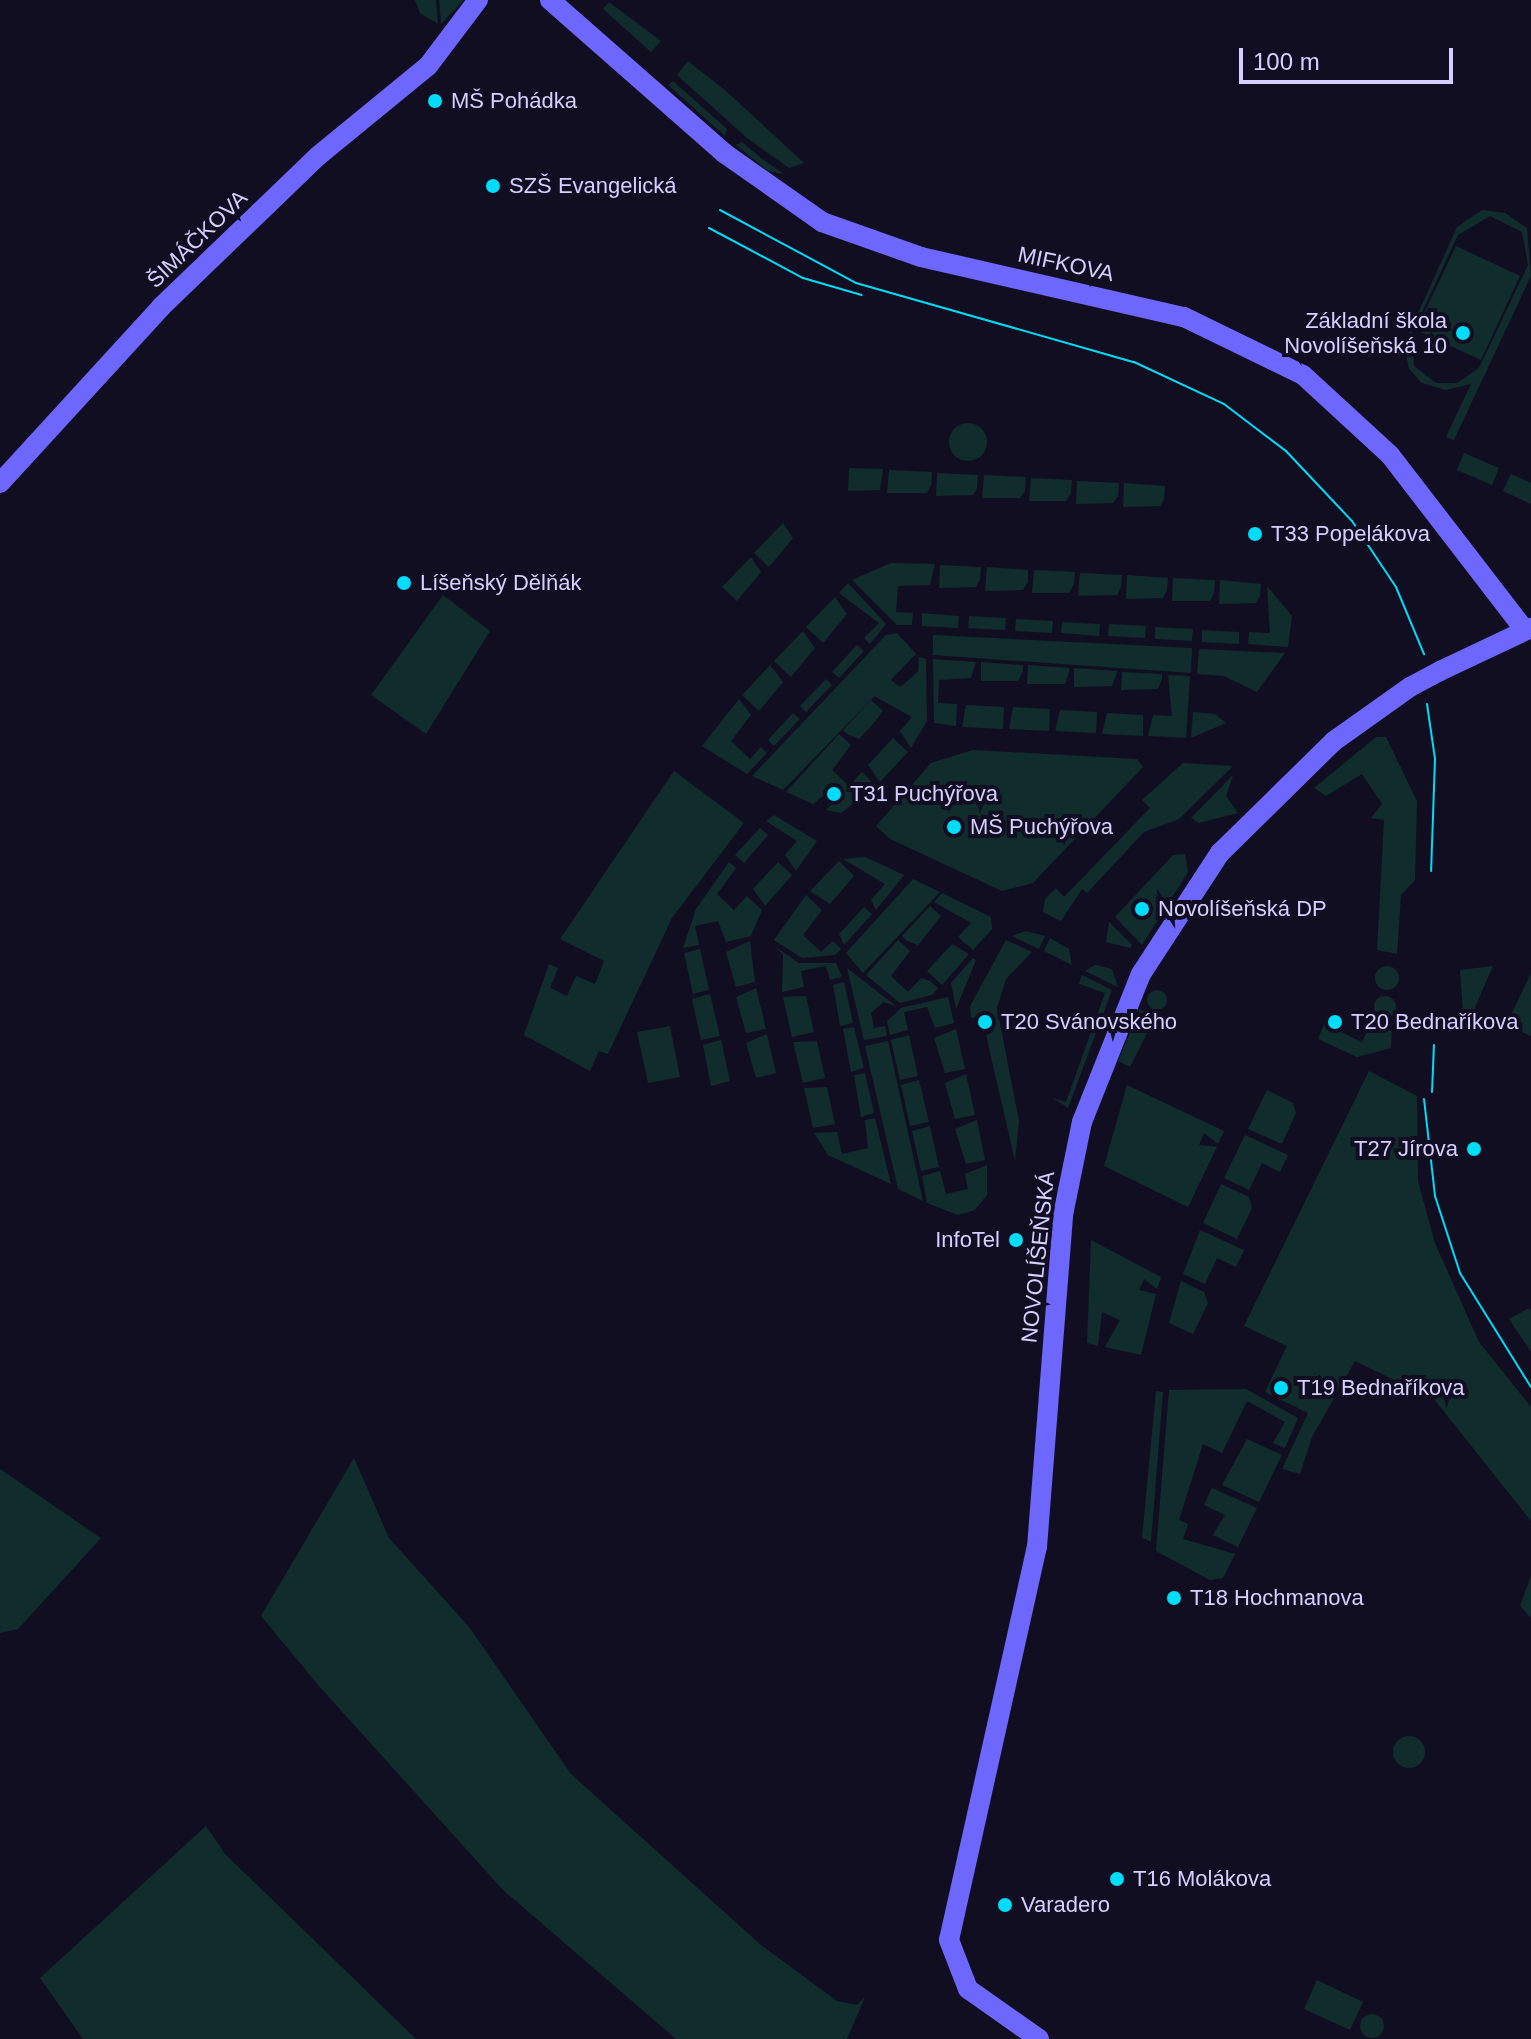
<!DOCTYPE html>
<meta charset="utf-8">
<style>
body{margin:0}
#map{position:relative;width:1531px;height:2039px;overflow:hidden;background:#120e22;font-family:Arial,sans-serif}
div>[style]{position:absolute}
.green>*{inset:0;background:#112c2c}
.round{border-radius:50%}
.secondary>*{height:20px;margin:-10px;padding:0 10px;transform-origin:10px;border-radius:10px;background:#6d67fe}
.tram>*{height:2px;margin:-1px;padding:0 1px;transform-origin:1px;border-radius:1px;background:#01dcf9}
.secondary-bridge>*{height:20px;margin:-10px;padding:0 10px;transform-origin:10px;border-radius:10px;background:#6d67fe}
.dots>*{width:22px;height:22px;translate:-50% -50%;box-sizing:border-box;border:4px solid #120e22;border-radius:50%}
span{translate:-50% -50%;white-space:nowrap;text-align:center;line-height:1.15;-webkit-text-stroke:8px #120e22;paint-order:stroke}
.poi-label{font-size:22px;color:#d6cfff}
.left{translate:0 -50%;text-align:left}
.right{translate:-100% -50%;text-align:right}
.street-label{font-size:22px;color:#d6cfff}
.scale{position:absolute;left:1239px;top:48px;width:214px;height:36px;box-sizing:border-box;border:4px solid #d6cfff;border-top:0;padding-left:10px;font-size:24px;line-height:28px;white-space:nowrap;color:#d6cfff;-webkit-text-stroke:6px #120e22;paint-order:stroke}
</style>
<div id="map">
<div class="green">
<i style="clip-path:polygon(415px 0,436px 0,438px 24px,420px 13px)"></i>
<i style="clip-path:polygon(439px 0,464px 0,441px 24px)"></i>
<i style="clip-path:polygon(609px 2px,661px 41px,651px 52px,603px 9px)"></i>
<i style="clip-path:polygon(688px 61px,726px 91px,804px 163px,789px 168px,747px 138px,677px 75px)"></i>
<i style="clip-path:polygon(673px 81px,727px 129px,725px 136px,668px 85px)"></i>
<i style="clip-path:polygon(742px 142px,765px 161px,784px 174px,768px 171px,736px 145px)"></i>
<i style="clip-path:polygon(evenodd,1482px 210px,1505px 213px,1527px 228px,1531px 276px,1454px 440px,1446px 437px,1471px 384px,1446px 390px,1422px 383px,1409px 369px,1404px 344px,1457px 227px,1482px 210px,1490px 216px,1522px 232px,1528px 265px,1479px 368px,1457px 383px,1436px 383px,1414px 366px,1412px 334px,1458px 235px,1490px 216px)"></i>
<i style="clip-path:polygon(1456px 246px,1520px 276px,1481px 360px,1416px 330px)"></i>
<i class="round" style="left:949px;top:423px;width:38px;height:38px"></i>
<i style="clip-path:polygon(1464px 453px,1499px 468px,1492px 485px,1457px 470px)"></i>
<i style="clip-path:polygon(849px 468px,883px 469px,880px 490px,848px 491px)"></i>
<i style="clip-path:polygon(889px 470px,932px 472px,931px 485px,927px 493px,887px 493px)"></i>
<i style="clip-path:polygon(937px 473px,978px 475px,977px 488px,973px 495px,936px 496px)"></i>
<i style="clip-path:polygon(1511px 474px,1531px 483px,1531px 504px,1503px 491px)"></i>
<i style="clip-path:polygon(984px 475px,1026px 477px,1025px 491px,1020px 498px,982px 498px)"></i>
<i style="clip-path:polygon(1031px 478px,1072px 480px,1071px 493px,1066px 501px,1029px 501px)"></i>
<i style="clip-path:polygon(1077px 481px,1119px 483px,1118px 496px,1113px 503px,1076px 504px)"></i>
<i style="clip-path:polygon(1124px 483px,1165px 486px,1164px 499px,1160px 506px,1123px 507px)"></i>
<i style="clip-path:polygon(783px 523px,793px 538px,769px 567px,754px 553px)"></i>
<i style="clip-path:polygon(751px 557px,761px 572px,737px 601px,722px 587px)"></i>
<i style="clip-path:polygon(891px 563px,935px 564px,930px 585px,898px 586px,896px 612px,913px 613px,912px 625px,897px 625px,852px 580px)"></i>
<i style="clip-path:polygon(940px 565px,981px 567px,980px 579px,976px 587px,939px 588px)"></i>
<i style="clip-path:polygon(987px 567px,1028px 570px,1028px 582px,1023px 590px,985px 591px)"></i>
<i style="clip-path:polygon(1034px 570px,1075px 572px,1074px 584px,1069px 593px,1032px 593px)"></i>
<i style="clip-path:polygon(1080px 573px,1122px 575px,1121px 587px,1117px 595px,1078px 596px)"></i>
<i style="clip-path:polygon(1127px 575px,1168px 578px,1167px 590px,1163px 598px,1126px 599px)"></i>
<i style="clip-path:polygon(1173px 578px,1215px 580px,1214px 593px,1210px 601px,1172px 601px)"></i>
<i style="clip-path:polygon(1220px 580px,1261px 584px,1260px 596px,1256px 603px,1219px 604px)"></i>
<i style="clip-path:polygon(848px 583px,886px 624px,870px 644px,864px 638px,879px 623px,839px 593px)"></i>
<i style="clip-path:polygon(1267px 586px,1292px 616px,1288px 647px,1248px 644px,1249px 632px,1270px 633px)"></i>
<i style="clip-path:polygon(443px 595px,490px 631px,426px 734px,371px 695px)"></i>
<i style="clip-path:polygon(835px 597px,847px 614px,823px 643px,806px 627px)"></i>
<i style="clip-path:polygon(922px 613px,959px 616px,958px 628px,922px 626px)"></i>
<i style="clip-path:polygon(969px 616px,1006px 618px,1005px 630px,968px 628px)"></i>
<i style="clip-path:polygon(1016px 619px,1053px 621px,1052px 633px,1015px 631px)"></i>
<i style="clip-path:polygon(1062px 622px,1100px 624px,1099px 636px,1061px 633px)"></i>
<i style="clip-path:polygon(1109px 624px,1146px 626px,1145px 638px,1108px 636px)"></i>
<i style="clip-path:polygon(1155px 627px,1193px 629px,1192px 641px,1155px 639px)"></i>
<i style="clip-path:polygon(1202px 630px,1239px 632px,1239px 644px,1202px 642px)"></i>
<i style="clip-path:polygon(803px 631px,815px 648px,791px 677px,774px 661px)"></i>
<i style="clip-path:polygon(897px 633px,916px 654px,783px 790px,752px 776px,886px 635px)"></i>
<i style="clip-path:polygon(933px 635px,1192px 648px,1191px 673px,933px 655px)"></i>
<i style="clip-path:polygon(857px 645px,864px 651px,839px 678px,832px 672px)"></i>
<i style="clip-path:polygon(1199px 649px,1285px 653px,1257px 692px,1224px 676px,1197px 674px)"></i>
<i style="clip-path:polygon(919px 657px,926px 659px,927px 721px,911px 748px,900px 731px,912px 717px,874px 696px,890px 679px,900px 687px,918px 672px)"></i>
<i style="clip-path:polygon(933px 659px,976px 662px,971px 678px,939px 680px,938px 703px,957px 704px,956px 726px,934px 723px)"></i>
<i style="clip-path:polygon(981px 662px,1023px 665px,1023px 671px,1018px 681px,981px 681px)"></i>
<i style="clip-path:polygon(770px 665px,783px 682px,759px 711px,742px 695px)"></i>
<i style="clip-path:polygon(1028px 665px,1070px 668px,1069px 672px,1065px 684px,1027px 684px)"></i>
<i style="clip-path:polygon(1074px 668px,1117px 671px,1116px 676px,1112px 686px,1074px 687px)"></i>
<i style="clip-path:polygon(1122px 672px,1162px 674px,1162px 679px,1158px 689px,1121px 690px)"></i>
<i style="clip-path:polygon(1168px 675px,1190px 676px,1186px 738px,1148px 736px,1153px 715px,1172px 716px)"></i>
<i style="clip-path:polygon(826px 679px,832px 685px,806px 712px,800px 706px)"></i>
<i style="clip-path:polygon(739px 699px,751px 715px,731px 741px,750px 759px,761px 747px,767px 753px,747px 774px,702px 746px)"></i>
<i style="clip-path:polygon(871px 700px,883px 711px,873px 724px,859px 739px,847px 734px,843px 730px)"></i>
<i style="clip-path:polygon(966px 705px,1004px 707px,1003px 729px,962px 727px)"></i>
<i style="clip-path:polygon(1013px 707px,1050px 709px,1049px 731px,1009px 729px)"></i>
<i style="clip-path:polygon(1060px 710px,1097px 712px,1096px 733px,1055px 731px)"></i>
<i style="clip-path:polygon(1193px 712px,1215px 714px,1226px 723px,1191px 738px)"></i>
<i style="clip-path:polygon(793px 713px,800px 719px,774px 746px,768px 740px)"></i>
<i style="clip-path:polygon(1107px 713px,1143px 715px,1143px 736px,1102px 734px)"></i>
<i style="clip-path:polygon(839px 734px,851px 745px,832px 770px,849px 786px,862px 772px,876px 786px,841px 813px,826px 810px,841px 794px,834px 787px,813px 804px,786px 792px)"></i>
<i style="clip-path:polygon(1376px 737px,1386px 737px,1417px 801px,1415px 880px,1401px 895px,1397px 954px,1377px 950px,1384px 820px,1371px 818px,1382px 804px,1362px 774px,1326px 796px,1314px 788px)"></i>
<i style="clip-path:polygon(893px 738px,908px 752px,880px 782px,868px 765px)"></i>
<i style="clip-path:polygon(973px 750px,1137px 759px,1143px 767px,1033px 883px,1002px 891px,890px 839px,876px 826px,931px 763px)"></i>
<i style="clip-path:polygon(1183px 763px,1233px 766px,1179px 819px,1144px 832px,1087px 893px,1082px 889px,1061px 921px,1043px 912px,1045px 899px,1056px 888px,1064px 897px,1150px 808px,1142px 800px)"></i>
<i style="clip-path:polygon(674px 771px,744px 823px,672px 918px,608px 1054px,599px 1051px,590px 1071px,524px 1035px,549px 964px,558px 968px,550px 988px,567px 996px,576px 976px,595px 984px,604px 961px,560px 939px)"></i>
<i style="clip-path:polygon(1233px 775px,1226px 796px,1238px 813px,1199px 823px,1191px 818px)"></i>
<i style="clip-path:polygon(774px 815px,817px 841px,796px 871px,785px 855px,797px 841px,766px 821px)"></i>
<i style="clip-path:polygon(760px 828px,768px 835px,744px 863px,735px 855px)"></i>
<i style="clip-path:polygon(1185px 854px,1188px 872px,1142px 945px,1115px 917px,1173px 855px)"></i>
<i style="clip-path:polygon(865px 857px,904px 875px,876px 910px,871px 900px,885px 884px,843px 859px)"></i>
<i style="clip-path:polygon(839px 861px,854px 876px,830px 904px,810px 891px)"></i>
<i style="clip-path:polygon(729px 862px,736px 868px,717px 894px,734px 910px,747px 896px,762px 910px,751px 936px,726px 942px,718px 921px,695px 926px,699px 945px,683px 948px,696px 909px)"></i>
<i style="clip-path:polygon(778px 862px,792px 875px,765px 906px,753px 889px)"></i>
<i style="clip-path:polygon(913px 879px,940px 892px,863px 973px,846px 953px)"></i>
<i style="clip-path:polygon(942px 893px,991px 917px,992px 929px,973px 950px,958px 937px,971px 923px,934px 902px)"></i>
<i style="clip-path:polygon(806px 895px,822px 910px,803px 935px,821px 952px,833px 941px,841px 949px,835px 955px,802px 958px,774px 940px)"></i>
<i style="clip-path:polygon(930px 906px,941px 916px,918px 945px,907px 941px,902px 936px)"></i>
<i style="clip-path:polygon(864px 907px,872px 914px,844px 945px,839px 934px)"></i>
<i style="clip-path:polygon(1109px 922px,1132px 945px,1130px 948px,1106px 942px)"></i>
<i style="clip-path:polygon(1026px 931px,1045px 936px,1039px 949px,1012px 936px)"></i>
<i style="clip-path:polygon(1050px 938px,1069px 949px,1072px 965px,1044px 951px)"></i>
<i style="clip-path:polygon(898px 940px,910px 951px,891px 976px,908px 992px,921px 978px,930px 981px,938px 988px,932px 995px,900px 1003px,866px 975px)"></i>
<i style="clip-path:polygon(1006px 940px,1032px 952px,1006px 979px,997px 1008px,1019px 1121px,1015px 1161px,986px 1035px,993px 1032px,990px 1016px,971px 1018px,970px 1006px)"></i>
<i style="clip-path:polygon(750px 941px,755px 982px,736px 987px,726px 952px)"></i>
<i style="clip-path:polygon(952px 944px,969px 954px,942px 985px,927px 971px)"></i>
<i style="clip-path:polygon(774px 946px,799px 963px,836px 963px,842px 977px,830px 980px,826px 966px,801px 971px,804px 987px,782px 992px,783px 954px)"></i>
<i style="clip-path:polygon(700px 949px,709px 990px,693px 994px,684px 953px)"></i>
<i style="clip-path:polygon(973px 958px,976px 960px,956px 1009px,951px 983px)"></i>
<i style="clip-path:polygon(1095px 965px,1112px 969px,1118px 987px,1085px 971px)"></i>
<i class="round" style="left:1375px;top:966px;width:24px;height:24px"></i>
<i style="clip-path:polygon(1493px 966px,1467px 1026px,1464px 1026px,1460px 970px)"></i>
<i style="clip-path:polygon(847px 968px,896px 1006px,883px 1002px,871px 1013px,874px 1028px,885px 1026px,887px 1036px,864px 1040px)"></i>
<i style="clip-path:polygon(1531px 973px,1531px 1036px,1506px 1025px)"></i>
<i style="clip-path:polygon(1082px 975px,1112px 990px,1068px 1108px,1053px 1098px,1066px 1102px,1105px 993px,1079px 984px)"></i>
<i style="clip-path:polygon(844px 982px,853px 1023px,840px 1026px,833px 985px)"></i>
<i style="clip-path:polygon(756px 988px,766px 1029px,746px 1033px,736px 997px)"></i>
<i class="round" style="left:1147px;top:990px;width:20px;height:20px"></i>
<i style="clip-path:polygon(710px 994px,720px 1036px,701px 1040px,692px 999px)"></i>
<i style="clip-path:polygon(806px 996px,814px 1032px,792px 1037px,783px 997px)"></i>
<i class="round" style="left:1374px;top:996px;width:22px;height:22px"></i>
<i style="clip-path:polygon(948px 997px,954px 1023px,935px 1028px,927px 1007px,904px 1012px,908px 1030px,890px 1035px,887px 1021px,901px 1008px)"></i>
<i style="clip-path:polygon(1140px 1009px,1155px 1017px,1130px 1067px,1118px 1061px)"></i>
<i style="clip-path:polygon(1324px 1024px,1362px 1042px,1371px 1024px,1383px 1025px,1392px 1032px,1391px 1048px,1357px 1057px,1318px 1039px)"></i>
<i style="clip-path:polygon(670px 1026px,680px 1077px,648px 1083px,637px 1032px)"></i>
<i style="clip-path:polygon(854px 1027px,864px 1068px,851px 1072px,843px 1029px)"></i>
<i style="clip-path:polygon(956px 1029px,965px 1069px,945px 1073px,934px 1038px)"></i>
<i style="clip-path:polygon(767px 1034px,776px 1073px,756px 1078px,746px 1043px)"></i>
<i style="clip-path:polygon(909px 1035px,918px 1076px,900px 1080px,891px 1040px)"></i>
<i style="clip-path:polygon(721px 1040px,730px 1081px,711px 1086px,703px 1045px)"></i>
<i style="clip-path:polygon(817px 1041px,825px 1078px,803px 1083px,793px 1042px)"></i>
<i style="clip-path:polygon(888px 1041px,923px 1201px,898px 1189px,865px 1046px)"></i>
<i style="clip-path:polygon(1369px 1071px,1417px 1096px,1418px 1181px,1435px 1243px,1479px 1342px,1531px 1407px,1531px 1521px,1434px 1399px,1355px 1361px,1312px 1437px,1300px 1474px,1282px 1469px,1308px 1413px,1265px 1392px,1287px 1346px,1244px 1326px)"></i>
<i style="clip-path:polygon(865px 1073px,874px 1113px,861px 1117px,854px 1075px)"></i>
<i style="clip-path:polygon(966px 1074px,975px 1115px,955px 1119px,945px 1083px)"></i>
<i style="clip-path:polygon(919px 1080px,929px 1122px,910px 1126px,901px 1085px)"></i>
<i style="clip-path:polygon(1127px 1085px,1224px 1131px,1218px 1144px,1204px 1133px,1199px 1145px,1217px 1147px,1188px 1207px,1104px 1166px)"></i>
<i style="clip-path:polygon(827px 1087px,835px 1124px,813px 1128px,804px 1088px)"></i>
<i style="clip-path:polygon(1267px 1090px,1293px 1103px,1296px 1113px,1282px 1144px,1248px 1129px)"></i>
<i style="clip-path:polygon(875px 1118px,891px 1184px,828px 1155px,814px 1133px,837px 1132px,842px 1154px,868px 1148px,865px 1120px)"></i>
<i style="clip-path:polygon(977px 1120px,985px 1160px,966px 1164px,955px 1129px)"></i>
<i style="clip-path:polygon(930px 1126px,939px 1167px,921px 1171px,912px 1131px)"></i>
<i style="clip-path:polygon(1245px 1135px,1288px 1155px,1280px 1172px,1262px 1163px,1249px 1190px,1224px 1178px)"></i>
<i style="clip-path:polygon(987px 1165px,987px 1195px,975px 1210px,958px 1215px,927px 1203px,922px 1176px,940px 1171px,946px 1194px,968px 1189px,965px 1174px)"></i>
<i style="clip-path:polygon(1221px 1184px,1249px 1197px,1252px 1208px,1237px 1239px,1203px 1223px)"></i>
<i style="clip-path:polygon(1200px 1230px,1244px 1250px,1236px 1267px,1217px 1258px,1205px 1284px,1183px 1274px)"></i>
<i style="clip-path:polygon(1091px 1240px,1161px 1277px,1157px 1289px,1144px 1279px,1139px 1290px,1156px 1294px,1141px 1355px,1105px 1347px,1120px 1320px,1102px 1312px,1098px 1346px,1087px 1343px)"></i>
<i style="clip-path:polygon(1181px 1281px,1204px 1292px,1208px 1303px,1193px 1334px,1169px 1323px)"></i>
<i style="clip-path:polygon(1529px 1308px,1531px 1311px,1531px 1352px,1509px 1319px)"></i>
<i style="clip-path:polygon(1246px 1389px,1298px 1418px,1285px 1448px,1273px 1443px,1285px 1422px,1247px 1401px,1222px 1453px,1203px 1444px,1179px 1520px,1188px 1524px,1183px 1539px,1235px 1554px,1223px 1578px,1210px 1580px,1156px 1551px,1169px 1390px)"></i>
<i style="clip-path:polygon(1156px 1391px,1163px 1392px,1151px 1542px,1142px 1538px)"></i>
<i style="clip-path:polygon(1247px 1439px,1282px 1455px,1259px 1502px,1222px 1485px)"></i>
<i style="clip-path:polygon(354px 1458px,389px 1538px,469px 1627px,571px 1774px,761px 1945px,837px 2001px,857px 2005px,865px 1997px,847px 2039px,676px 2039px,503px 1890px,319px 1686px,261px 1616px)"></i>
<i style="clip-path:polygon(0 1469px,101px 1538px,18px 1629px,0 1633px)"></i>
<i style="clip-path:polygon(1212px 1488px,1257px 1508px,1238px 1547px,1213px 1535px,1225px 1515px,1204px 1505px)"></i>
<i style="clip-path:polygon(1531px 1576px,1531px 1618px,1520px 1606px)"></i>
<i class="round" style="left:1393px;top:1736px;width:32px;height:32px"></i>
<i style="clip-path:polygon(206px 1826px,225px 1854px,416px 2039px,83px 2039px,40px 1978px)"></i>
<i style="clip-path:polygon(1317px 1980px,1363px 2002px,1350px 2030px,1304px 2009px)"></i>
<i class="round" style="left:1360px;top:2014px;width:24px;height:24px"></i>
</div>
<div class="secondary">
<i style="left:550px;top:0;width:232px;rotate:41.3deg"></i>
<i style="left:724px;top:153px;width:120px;rotate:35.1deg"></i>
<i style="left:822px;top:222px;width:105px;rotate:19.5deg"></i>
<i style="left:921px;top:257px;width:270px;rotate:12.9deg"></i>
<i style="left:1184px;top:317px;width:132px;rotate:26deg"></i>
<i style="left:1303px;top:375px;width:118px;rotate:42.6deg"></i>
<i style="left:1390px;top:455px;width:221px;rotate:52.4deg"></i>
<i style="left:0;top:483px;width:239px;rotate:-47.5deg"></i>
<i style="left:161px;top:307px;width:218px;rotate:-43.9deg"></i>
<i style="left:318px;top:156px;width:142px;rotate:-39.3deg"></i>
<i style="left:428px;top:66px;width:83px;rotate:-52.9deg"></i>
<i style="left:1440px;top:671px;width:101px;rotate:-25.3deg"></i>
<i style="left:1039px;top:2039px;width:87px;rotate:-144.8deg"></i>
<i style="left:968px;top:1989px;width:53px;rotate:-111.2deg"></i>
<i style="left:949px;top:1940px;width:403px;rotate:-77.4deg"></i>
<i style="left:1037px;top:1547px;width:333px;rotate:-85.5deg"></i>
<i style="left:1063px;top:1215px;width:95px;rotate:-78.5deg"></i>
<i style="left:1082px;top:1122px;width:159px;rotate:-68.3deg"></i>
<i style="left:1141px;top:974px;width:145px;rotate:-56.9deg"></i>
<i style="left:1220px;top:853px;width:160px;rotate:-44.5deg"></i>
<i style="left:1334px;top:741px;width:93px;rotate:-35.4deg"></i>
</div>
<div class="tram">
<i style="left:720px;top:210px;width:154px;rotate:28.2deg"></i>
<i style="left:856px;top:283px;width:289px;rotate:15.9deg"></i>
<i style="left:1134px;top:362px;width:99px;rotate:25deg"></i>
<i style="left:1224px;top:404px;width:78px;rotate:37.2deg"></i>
<i style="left:1286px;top:451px;width:96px;rotate:46.7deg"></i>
<i style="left:1352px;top:521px;width:79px;rotate:56.3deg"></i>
<i style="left:1396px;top:587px;width:73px;rotate:67.3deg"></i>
<i style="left:709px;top:228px;width:106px;rotate:28deg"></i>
<i style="left:803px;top:278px;width:61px;rotate:16.1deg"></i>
<i style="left:1427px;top:704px;width:56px;rotate:81.7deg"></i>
<i style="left:1435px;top:759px;width:112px;rotate:92deg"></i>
<i style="left:1432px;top:1092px;width:47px;rotate:-87.6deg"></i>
<i style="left:1424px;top:1099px;width:98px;rotate:83.5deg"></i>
<i style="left:1435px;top:1196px;width:81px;rotate:72deg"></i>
<i style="left:1460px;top:1273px;width:134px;rotate:58.1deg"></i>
</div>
<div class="secondary-bridge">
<i style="left:1410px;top:687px;width:34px;rotate:-28deg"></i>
</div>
<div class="dots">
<i style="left:435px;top:101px;background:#01dcf9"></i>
<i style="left:493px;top:186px;background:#01dcf9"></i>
<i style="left:1463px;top:333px;background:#01dcf9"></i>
<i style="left:1255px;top:534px;background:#01dcf9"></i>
<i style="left:404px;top:583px;background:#01dcf9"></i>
<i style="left:834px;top:794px;background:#01dcf9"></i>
<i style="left:954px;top:827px;background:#01dcf9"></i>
<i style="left:1142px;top:909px;background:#01dcf9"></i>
<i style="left:985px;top:1022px;background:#01dcf9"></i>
<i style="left:1335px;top:1022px;background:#01dcf9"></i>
<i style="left:1474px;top:1149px;background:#01dcf9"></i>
<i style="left:1016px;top:1240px;background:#01dcf9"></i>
<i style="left:1281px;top:1388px;background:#01dcf9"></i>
<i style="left:1174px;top:1598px;background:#01dcf9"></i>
<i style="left:1117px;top:1879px;background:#01dcf9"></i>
<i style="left:1005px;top:1905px;background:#01dcf9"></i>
</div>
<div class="poi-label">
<span class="left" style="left:451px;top:101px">MŠ Pohádka</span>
<span class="left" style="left:509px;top:186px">SZŠ Evangelická</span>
<span class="right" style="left:1447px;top:333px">Základní škola<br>Novolíšeňská 10</span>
<span class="left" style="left:1271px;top:534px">T33 Popelákova</span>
<span class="left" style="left:420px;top:583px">Líšeňský Dělňák</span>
<span class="left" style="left:850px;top:794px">T31 Puchýřova</span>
<span class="left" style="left:970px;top:827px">MŠ Puchýřova</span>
<span class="left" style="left:1158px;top:909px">Novolíšeňská DP</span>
<span class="left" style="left:1001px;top:1022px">T20 Svánovského</span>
<span class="left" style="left:1351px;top:1022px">T20 Bednaříkova</span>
<span class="right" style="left:1458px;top:1149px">T27 Jírova</span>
<span class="right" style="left:1000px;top:1240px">InfoTel</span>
<span class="left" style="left:1297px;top:1388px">T19 Bednaříkova</span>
<span class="left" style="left:1190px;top:1598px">T18 Hochmanova</span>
<span class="left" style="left:1133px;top:1879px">T16 Molákova</span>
<span class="left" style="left:1021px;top:1905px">Varadero</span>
</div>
<div class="street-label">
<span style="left:197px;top:239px;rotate:-44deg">ŠIMÁČKOVA</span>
<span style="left:1066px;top:264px;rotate:12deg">MIFKOVA</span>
<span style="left:1038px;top:1257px;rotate:-84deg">NOVOLÍŠEŇSKÁ</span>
</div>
<div class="scale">100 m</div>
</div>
